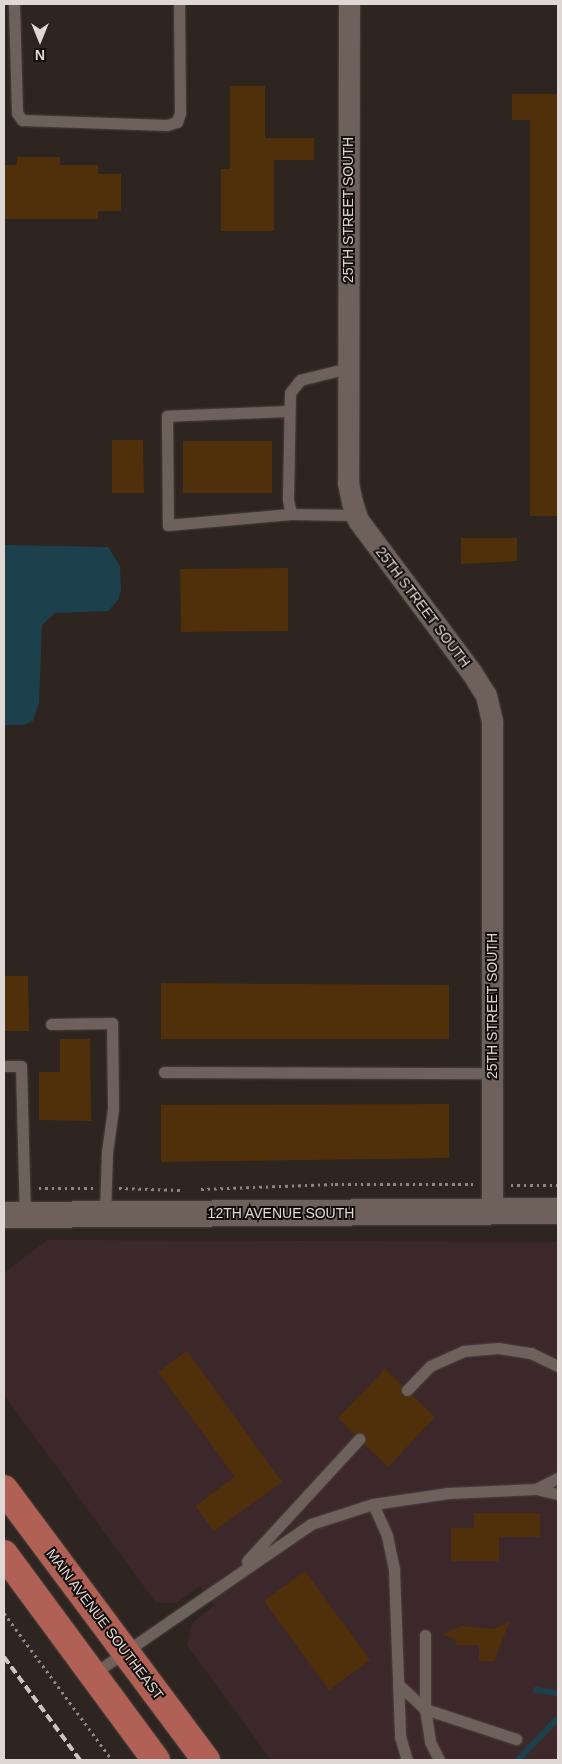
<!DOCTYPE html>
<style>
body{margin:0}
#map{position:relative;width:562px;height:1764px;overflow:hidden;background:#2e2420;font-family:Helvetica,sans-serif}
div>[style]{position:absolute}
.industrial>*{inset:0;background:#3c282a}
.water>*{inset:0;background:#1d414c}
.stream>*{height:5.5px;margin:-2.75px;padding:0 2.75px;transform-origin:2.75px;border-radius:2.75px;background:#1d414c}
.building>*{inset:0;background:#502f0b}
.path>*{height:3px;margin-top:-1.5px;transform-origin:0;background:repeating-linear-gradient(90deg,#8e8682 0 2.5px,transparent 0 6.5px)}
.roads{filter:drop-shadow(0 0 1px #4b423e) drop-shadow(0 0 1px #4b423e)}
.service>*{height:11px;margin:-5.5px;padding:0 5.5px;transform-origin:5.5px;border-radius:5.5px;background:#6e615c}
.minor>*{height:21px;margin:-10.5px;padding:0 10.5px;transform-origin:10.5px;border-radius:10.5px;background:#6e615c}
.tertiary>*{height:26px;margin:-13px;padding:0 13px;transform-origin:13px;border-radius:13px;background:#6e615c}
.primary>*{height:28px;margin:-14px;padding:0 14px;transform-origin:14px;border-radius:14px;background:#b16055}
.rail>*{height:4px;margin-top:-2px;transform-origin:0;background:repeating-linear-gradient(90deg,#ccc4c1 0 8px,transparent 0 12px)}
span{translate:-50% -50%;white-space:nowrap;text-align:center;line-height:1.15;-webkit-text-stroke:4px #130e0c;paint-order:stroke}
.street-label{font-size:14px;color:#e0d8d5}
.frame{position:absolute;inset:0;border:5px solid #e0d8d5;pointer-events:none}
.north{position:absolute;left:15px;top:15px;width:50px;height:50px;-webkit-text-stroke:4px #130e0c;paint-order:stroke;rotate:180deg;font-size:14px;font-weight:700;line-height:20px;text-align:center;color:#e0d8d5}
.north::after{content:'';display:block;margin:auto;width:18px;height:22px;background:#e0d8d5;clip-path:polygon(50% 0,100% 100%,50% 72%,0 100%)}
</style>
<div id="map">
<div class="industrial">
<i style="clip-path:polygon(47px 1240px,558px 1242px,558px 1760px,271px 1760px,187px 1645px,192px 1623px,215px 1605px,200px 1586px,176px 1603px,156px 1603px,4px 1395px,4px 1273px)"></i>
</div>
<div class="water">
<i style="clip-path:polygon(4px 545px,108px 547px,120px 566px,121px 591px,118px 600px,108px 611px,55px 613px,42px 625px,39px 703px,33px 721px,24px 725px,4px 725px)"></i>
</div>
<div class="stream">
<i style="left:536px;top:1690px;width:22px;rotate:8deg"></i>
<i style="left:518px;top:1760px;width:58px;rotate:-46.4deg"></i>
</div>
<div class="building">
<i style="clip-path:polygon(230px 86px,265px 86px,265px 138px,314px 138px,314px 160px,274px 160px,274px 231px,221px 231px,221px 169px,230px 169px)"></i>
<i style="clip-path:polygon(512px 94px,558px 94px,558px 516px,530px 516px,530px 120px,512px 120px)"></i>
<i style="clip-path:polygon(17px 157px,60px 157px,60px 165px,98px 165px,98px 174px,121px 174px,121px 211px,98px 211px,98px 219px,4px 219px,4px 165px,17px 165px)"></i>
<i style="clip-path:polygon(112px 440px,143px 440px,144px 493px,112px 493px)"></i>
<i style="clip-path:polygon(183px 441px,272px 441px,272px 493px,183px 493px)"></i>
<i style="clip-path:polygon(461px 538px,517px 538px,517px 561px,461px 564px)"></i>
<i style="clip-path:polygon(288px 568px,288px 631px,181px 632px,180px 569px)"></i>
<i style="clip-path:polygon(4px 976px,28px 976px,29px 1031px,4px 1031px)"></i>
<i style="clip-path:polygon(161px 983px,449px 985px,449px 1039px,161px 1039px)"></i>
<i style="clip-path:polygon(60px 1039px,90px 1039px,91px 1121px,39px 1120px,39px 1072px,60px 1072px)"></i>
<i style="clip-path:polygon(449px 1104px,449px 1158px,161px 1162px,161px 1105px)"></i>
<i style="clip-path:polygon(187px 1351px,282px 1482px,214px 1531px,195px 1506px,235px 1477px,158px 1372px)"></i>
<i style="clip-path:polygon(385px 1369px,402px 1385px,402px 1395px,412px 1395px,435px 1417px,388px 1467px,364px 1444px,364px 1434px,354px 1434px,338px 1418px)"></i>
<i style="clip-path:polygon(474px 1513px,540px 1513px,540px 1537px,499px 1537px,499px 1561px,451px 1561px,451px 1528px,474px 1528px)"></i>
<i style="clip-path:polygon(305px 1571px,370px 1660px,329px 1690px,264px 1601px)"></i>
<i style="clip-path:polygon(510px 1621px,494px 1661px,479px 1661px,479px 1645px,456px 1645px,456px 1640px,442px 1634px,462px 1626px,494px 1629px)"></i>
</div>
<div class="path">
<i style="left:511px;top:1185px;width:47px"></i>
<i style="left:39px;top:1188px;width:54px"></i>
<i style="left:119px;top:1188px;width:61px;rotate:1.9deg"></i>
<i style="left:201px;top:1189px;width:134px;rotate:-2.1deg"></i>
<i style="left:335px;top:1184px;width:138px"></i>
<i style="left:4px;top:1613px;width:182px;rotate:53.7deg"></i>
</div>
<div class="roads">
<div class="service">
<i style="left:14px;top:4px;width:109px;rotate:88.4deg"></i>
<i style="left:17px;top:113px;width:9px;rotate:54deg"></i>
<i style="left:22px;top:120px;width:145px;rotate:2deg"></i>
<i style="left:167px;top:125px;width:10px;rotate:-17deg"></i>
<i style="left:177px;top:122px;width:9px;rotate:-72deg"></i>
<i style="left:180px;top:113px;width:109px;rotate:-90.5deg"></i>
<i style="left:348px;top:368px;width:49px;rotate:166deg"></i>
<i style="left:300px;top:380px;width:16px;rotate:128deg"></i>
<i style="left:290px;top:393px;width:107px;rotate:91.1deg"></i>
<i style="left:288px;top:500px;width:14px;rotate:78deg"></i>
<i style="left:291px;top:514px;width:65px;rotate:0.9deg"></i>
<i style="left:289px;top:411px;width:122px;rotate:177.7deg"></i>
<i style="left:167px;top:416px;width:109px;rotate:89.5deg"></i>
<i style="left:168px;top:525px;width:123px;rotate:-5.1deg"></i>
<i style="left:51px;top:1024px;width:61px;rotate:-0.9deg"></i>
<i style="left:112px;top:1023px;width:86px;rotate:89.3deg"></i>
<i style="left:113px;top:1109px;width:43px;rotate:97.9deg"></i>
<i style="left:107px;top:1152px;width:62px;rotate:91.8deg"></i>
<i style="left:4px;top:1066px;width:17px"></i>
<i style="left:21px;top:1066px;width:149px;rotate:88.5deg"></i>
<i style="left:164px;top:1072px;width:328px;rotate:0.2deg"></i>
<i style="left:407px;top:1390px;width:33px;rotate:-46deg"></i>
<i style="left:430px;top:1366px;width:36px;rotate:-24deg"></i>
<i style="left:463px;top:1351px;width:35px;rotate:-5deg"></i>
<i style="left:498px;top:1348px;width:33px;rotate:9deg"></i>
<i style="left:531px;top:1353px;width:30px;rotate:26deg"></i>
<i style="left:536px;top:1489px;width:23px;rotate:13deg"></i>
<i style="left:373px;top:1504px;width:35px;rotate:66deg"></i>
<i style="left:387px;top:1536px;width:35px;rotate:78deg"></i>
<i style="left:394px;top:1570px;width:166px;rotate:87.9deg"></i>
<i style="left:400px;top:1736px;width:25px;rotate:74deg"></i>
<i style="left:247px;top:1561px;width:166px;rotate:-47.4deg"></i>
<i style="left:425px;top:1635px;width:74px;rotate:90deg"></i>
<i style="left:425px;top:1709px;width:33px;rotate:81deg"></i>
<i style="left:430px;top:1742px;width:20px;rotate:63deg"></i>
<i style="left:93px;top:1674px;width:265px;rotate:-34.5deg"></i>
<i style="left:311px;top:1524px;width:65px;rotate:-17.9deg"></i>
<i style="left:373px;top:1504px;width:76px;rotate:-8.3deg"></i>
<i style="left:448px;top:1493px;width:88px;rotate:-2.6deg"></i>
<i style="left:536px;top:1489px;width:25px;rotate:-27deg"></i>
<i style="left:398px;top:1684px;width:37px;rotate:43deg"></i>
<i style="left:425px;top:1709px;width:96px;rotate:18.2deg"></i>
</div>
<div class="minor">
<i style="left:349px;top:4px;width:479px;rotate:90.1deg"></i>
<i style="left:348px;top:483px;width:19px;rotate:78deg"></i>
<i style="left:352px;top:502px;width:19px;rotate:72deg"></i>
<i style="left:358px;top:520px;width:191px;rotate:53.3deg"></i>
<i style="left:472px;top:673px;width:26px;rotate:58deg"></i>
<i style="left:486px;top:695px;width:28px;rotate:77deg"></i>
<i style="left:492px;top:722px;width:490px;rotate:90deg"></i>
</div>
<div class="tertiary">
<i style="left:4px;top:1215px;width:554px;rotate:-0.41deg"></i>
</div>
<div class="primary">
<i style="left:4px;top:1489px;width:338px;rotate:53.3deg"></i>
<i style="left:4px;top:1554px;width:256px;rotate:53.6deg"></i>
</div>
</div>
<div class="rail">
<i style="left:4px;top:1657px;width:128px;rotate:53.6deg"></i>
</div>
<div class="street-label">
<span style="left:348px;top:210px;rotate:-90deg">25TH STREET SOUTH</span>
<span style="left:423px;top:607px;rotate:53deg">25TH STREET SOUTH</span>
<span style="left:492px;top:1006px;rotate:-90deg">25TH STREET SOUTH</span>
<span style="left:281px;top:1213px">12TH AVENUE SOUTH</span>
<span style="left:105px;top:1624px;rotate:53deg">MAIN AVENUE SOUTHEAST</span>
</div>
<div class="frame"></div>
<div class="north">N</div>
</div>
